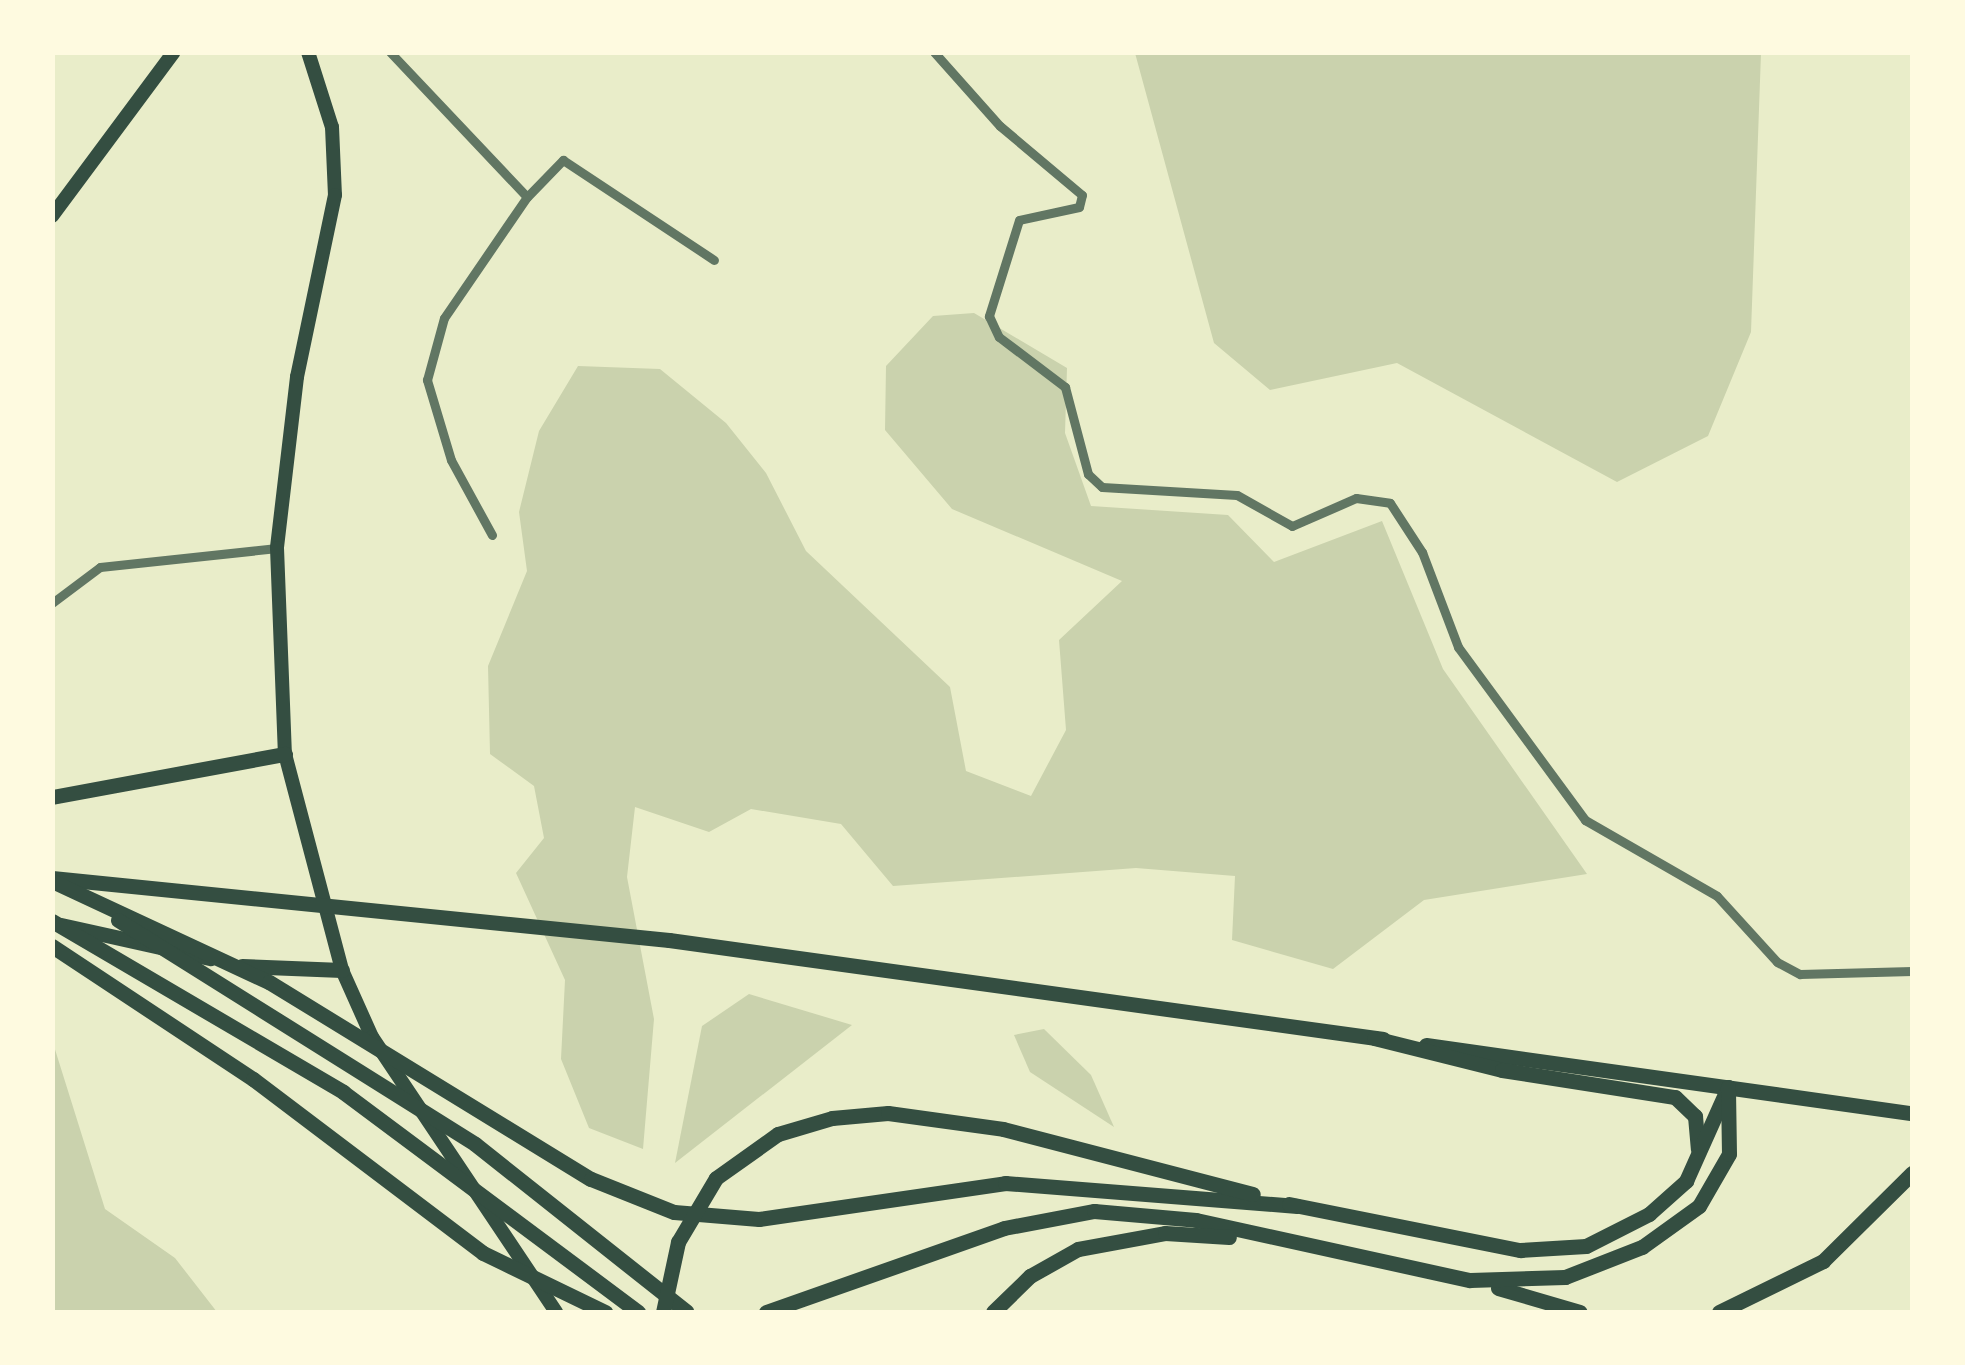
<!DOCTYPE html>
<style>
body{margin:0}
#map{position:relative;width:1965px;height:1365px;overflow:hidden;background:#e9edc9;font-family:"PT Serif",serif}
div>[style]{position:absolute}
.green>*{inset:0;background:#cad2ad}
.minor>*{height:9px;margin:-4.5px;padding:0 4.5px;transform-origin:4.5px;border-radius:4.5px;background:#617663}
.primary>*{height:14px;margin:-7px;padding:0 7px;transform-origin:7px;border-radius:7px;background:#344e41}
.trunk>*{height:15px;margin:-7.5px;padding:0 7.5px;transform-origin:7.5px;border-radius:7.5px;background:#344e41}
.motorway>*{height:15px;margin:-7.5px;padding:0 7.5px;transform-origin:7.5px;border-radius:7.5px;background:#344e41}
span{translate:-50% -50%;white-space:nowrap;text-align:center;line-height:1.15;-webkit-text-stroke:8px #fefae0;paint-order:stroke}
.frame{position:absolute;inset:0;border:55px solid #fefae0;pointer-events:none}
</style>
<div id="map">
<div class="green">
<i style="clip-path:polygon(1135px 53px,1761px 53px,1751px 332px,1708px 436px,1617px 482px,1397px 363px,1270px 390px,1214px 343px)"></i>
<i style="clip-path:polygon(974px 313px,1067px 368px,1065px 433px,1091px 506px,1228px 515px,1274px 562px,1382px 521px,1443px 669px,1587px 874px,1424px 900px,1333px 969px,1232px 940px,1235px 876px,1136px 868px,893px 886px,841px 824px,751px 809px,709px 832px,635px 807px,627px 877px,654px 1019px,643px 1149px,589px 1128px,561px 1059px,565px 980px,516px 873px,544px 838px,534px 786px,490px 754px,488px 666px,527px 571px,519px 512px,539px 431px,578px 366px,660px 369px,726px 423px,766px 473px,806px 551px,950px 687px,966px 771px,1031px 796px,1066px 730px,1059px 640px,1122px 581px,952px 509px,885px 430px,886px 366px,933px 316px)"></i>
<i style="clip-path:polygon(749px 994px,852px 1025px,675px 1163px,702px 1026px)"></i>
<i style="clip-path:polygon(1044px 1029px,1091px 1075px,1114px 1127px,1030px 1072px,1014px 1035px)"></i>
<i style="clip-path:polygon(53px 1043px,105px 1209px,175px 1258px,217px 1312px,53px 1312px)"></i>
</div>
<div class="minor">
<i style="left:390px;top:52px;width:199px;rotate:46.6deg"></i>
<i style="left:934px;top:52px;width:99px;rotate:48.3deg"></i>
<i style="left:1000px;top:126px;width:107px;rotate:40.1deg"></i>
<i style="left:1082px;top:195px;width:12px;rotate:104deg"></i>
<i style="left:1079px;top:207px;width:61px;rotate:167.8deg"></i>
<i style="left:1019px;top:220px;width:101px;rotate:107.4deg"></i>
<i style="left:989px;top:316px;width:23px;rotate:65deg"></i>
<i style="left:999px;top:337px;width:83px;rotate:37.1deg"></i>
<i style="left:1065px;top:387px;width:90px;rotate:75.2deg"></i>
<i style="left:1088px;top:474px;width:19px;rotate:43deg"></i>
<i style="left:1102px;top:487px;width:135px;rotate:3.4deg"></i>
<i style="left:1237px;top:495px;width:63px;rotate:29.4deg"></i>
<i style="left:1292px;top:526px;width:70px;rotate:-23.6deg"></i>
<i style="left:1356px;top:498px;width:34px;rotate:8deg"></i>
<i style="left:1390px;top:503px;width:59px;rotate:56.9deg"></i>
<i style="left:1422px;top:552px;width:102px;rotate:69.2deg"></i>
<i style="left:1458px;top:647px;width:215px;rotate:53.7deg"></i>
<i style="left:1585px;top:820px;width:152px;rotate:29.9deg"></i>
<i style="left:1717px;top:896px;width:89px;rotate:47.7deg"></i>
<i style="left:1777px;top:962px;width:26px;rotate:28deg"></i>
<i style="left:1800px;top:974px;width:112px;rotate:-1.5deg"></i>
<i style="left:492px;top:535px;width:85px;rotate:-118.7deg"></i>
<i style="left:451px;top:460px;width:84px;rotate:-106.7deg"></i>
<i style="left:427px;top:380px;width:64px;rotate:-74.7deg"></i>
<i style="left:444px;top:318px;width:147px;rotate:-55.6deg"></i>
<i style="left:527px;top:197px;width:52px;rotate:-45.8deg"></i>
<i style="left:563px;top:160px;width:181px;rotate:33.5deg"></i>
<i style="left:52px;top:603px;width:60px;rotate:-36.9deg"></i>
<i style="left:100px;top:567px;width:178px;rotate:-6.1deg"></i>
</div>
<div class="primary">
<i style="left:308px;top:52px;width:79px;rotate:72.3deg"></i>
<i style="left:332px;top:127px;width:68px;rotate:87.5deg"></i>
<i style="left:335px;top:195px;width:186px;rotate:101.8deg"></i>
<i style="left:297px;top:377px;width:172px;rotate:96.7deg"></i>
<i style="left:277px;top:548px;width:206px;rotate:87.8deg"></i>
<i style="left:285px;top:754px;width:223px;rotate:75.2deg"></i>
<i style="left:342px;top:970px;width:73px;rotate:65.9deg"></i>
<i style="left:372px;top:1037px;width:331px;rotate:56.2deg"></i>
<i style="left:52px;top:216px;width:204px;rotate:-53.4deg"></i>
</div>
<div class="trunk">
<i style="left:52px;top:797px;width:237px;rotate:-10.5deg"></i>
<i style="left:52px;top:878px;width:620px;rotate:5.74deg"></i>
<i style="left:669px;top:940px;width:721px;rotate:7.89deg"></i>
<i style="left:61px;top:925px;width:153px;rotate:12.5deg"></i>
<i style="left:242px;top:966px;width:100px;rotate:2.3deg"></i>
<i style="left:1426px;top:1045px;width:491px;rotate:8deg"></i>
</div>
<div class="motorway">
<i style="left:52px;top:881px;width:239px;rotate:25deg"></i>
<i style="left:269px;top:982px;width:377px;rotate:31.5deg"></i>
<i style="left:591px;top:1179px;width:89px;rotate:21.7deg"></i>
<i style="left:674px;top:1212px;width:85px;rotate:4.7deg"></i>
<i style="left:759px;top:1219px;width:249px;rotate:-8.3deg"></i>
<i style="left:1005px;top:1183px;width:293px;rotate:4.5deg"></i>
<i style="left:118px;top:920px;width:421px;rotate:32.1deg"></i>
<i style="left:475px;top:1144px;width:270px;rotate:38.4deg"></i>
<i style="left:52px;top:921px;width:338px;rotate:30.4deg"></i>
<i style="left:343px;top:1092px;width:368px;rotate:36.7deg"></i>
<i style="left:52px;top:946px;width:241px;rotate:33.5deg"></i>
<i style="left:253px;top:1079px;width:288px;rotate:37.1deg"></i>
<i style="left:483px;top:1253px;width:136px;rotate:25.8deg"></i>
<i style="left:1374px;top:1038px;width:132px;rotate:14deg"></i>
<i style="left:1502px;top:1070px;width:175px;rotate:8.9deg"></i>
<i style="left:1675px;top:1097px;width:28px;rotate:44deg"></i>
<i style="left:1695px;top:1116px;width:33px;rotate:85deg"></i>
<i style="left:1289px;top:1204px;width:236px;rotate:11.3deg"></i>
<i style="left:1520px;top:1250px;width:66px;rotate:-3.5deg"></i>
<i style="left:1586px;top:1246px;width:71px;rotate:-26.9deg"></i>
<i style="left:1649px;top:1214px;width:50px;rotate:-41.7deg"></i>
<i style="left:1686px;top:1181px;width:103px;rotate:-65.9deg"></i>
<i style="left:1498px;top:1288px;width:85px;rotate:16.3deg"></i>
<i style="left:663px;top:1312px;width:72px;rotate:-77.9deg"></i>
<i style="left:678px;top:1242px;width:74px;rotate:-59.3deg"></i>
<i style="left:716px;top:1178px;width:76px;rotate:-35.4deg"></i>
<i style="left:778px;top:1134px;width:56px;rotate:-16.5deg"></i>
<i style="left:832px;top:1118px;width:56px;rotate:-5.1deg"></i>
<i style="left:888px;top:1113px;width:116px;rotate:7.9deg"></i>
<i style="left:1003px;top:1129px;width:258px;rotate:14.6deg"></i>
<i style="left:766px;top:1312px;width:252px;rotate:-19.4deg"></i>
<i style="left:1004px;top:1228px;width:92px;rotate:-10.7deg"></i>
<i style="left:1094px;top:1211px;width:102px;rotate:5deg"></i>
<i style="left:1196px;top:1220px;width:280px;rotate:12.4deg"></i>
<i style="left:1470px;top:1280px;width:95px;rotate:-1.8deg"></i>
<i style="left:1565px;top:1277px;width:83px;rotate:-21.3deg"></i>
<i style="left:1642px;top:1247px;width:70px;rotate:-35.7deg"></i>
<i style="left:1699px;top:1206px;width:60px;rotate:-60deg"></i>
<i style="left:1729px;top:1154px;width:67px;rotate:-90.9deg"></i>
<i style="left:993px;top:1312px;width:52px;rotate:-44.2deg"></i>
<i style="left:1030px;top:1276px;width:55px;rotate:-29.4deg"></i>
<i style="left:1078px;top:1249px;width:88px;rotate:-10.4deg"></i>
<i style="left:1165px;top:1233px;width:64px;rotate:3.6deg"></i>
<i style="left:1719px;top:1312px;width:116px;rotate:-26.1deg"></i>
<i style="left:1823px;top:1261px;width:125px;rotate:-44.7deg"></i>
</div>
<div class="frame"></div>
</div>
